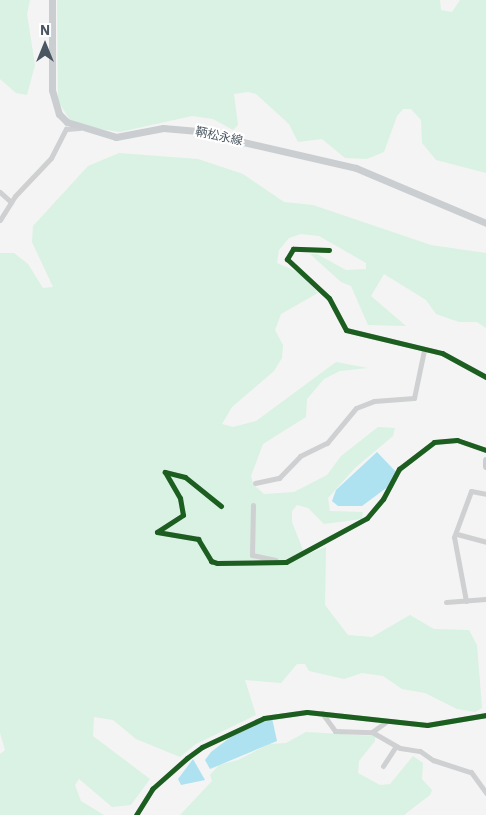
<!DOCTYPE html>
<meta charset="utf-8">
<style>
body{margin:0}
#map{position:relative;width:486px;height:815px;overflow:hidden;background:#f4f4f4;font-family:"IBM Plex Sans","Noto Sans JP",sans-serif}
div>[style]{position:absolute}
.green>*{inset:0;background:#d9f2e3}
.water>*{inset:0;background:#aee2f0}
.minor>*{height:5px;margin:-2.5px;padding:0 2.5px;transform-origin:2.5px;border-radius:2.5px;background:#ced0d2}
.major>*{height:7px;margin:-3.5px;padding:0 3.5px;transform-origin:3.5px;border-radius:3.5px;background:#caced1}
.cycleway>*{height:5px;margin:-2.5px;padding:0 2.5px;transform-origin:2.5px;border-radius:2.5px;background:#1b5e20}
span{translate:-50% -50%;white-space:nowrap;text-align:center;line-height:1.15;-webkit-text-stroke:4px #fff;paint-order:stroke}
.street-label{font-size:12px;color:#4a5661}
.north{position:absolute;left:20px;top:20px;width:50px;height:50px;-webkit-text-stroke:4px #fff;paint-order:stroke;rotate:0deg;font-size:14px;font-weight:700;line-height:20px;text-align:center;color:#4a5661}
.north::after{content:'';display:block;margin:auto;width:18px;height:22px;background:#4a5661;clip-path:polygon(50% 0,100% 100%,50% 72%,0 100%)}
</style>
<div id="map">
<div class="green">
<i style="clip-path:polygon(0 0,30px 0,27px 14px,35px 65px,27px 95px,16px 93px,0 79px)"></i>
<i style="clip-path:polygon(57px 0,440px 0,441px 10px,452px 12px,460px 0,486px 0,486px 173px,436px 160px,422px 143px,421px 120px,411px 109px,403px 109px,397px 116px,384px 152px,367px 159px,345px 158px,322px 139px,298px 142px,289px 124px,256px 94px,248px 92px,234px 94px,238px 125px,233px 130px,213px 119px,192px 116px,120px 132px,88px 127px,70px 120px,58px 101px)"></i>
<i style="clip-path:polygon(119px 153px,198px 159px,243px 174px,284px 202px,313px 205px,431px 245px,486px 253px,486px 328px,477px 322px,459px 322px,436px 314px,426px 300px,384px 274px,371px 296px,406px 326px,368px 325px,351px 286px,341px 282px,310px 254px,317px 254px,346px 270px,366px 269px,366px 263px,319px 236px,301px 234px,289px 238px,279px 250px,277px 263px,300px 273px,318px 293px,281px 314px,275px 330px,283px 345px,282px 358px,274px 371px,232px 407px,222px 424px,233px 427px,256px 421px,336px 362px,368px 368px,340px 371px,324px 379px,307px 399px,306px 417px,263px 444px,251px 476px,253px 484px,264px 494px,294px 492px,327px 475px,341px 456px,378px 427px,395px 428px,393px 436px,355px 468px,328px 498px,330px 511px,363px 512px,362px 519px,324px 524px,308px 508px,297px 505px,292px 511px,292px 522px,305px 555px,326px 547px,325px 605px,348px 635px,372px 637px,410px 615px,434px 629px,469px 630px,477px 645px,482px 708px,475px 712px,457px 709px,425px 693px,402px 689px,383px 676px,362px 673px,344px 679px,309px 671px,305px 664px,297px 664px,281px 683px,245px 680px,256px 715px,196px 744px,180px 757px,136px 739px,113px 720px,94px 717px,93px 736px,150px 779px,131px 805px,112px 807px,79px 779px,75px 785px,81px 801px,104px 815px,0 815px,0 754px,5px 750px,0 733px,0 253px,14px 253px,28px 264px,43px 288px,53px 287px,32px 242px,33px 226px,88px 166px)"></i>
<i style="clip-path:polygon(306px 732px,375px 736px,375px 741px,359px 761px,358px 773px,380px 785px,390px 784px,413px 756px,423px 763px,422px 779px,432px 790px,430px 795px,404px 815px,180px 815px,212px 781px,210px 775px,219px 765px,238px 760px,269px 744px,286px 743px)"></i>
</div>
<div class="water">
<i style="clip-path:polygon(377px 452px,398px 474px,397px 480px,362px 506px,338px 506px,332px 501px,336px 490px)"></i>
<i style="clip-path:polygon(272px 718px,277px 741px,210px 769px,205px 760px,211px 752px,232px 736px)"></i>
<i style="clip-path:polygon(193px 759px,205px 780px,181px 785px,178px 779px)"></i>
</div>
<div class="minor">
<i style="left:0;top:192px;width:15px;rotate:42deg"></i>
<i style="left:0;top:220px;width:28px;rotate:-58deg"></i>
<i style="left:15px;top:196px;width:52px;rotate:-46.5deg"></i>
<i style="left:51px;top:158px;width:33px;rotate:-63deg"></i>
<i style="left:66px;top:129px;width:13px;rotate:-4deg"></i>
<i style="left:329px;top:250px;width:36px;rotate:-178deg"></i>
<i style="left:293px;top:249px;width:12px;rotate:121deg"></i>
<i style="left:287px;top:259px;width:57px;rotate:42.9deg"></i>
<i style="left:329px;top:298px;width:36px;rotate:62deg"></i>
<i style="left:346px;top:330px;width:99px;rotate:13.5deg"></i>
<i style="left:442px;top:353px;width:50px;rotate:28.6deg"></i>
<i style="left:255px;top:483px;width:25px;rotate:-12deg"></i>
<i style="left:279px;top:478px;width:30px;rotate:-46deg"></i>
<i style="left:300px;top:456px;width:30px;rotate:-26deg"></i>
<i style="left:327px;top:443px;width:45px;rotate:-50.4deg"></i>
<i style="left:356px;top:408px;width:19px;rotate:-21deg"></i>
<i style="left:374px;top:401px;width:40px;rotate:-4.3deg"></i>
<i style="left:414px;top:398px;width:49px;rotate:-78.2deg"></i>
<i style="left:253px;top:505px;width:50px;rotate:91.1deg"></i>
<i style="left:252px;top:555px;width:24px;rotate:12deg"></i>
<i style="left:221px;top:506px;width:46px;rotate:-141.1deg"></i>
<i style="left:185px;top:477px;width:21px;rotate:-166deg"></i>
<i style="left:165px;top:472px;width:30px;rotate:60deg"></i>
<i style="left:180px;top:498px;width:17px;rotate:80deg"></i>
<i style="left:183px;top:515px;width:31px;rotate:147deg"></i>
<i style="left:157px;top:532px;width:42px;rotate:9.7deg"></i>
<i style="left:198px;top:539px;width:26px;rotate:59deg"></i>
<i style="left:211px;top:561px;width:6px;rotate:18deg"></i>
<i style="left:217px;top:563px;width:69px;rotate:-0.8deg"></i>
<i style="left:286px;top:562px;width:92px;rotate:-28.5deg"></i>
<i style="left:367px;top:518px;width:25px;rotate:-50deg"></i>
<i style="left:383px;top:499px;width:34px;rotate:-62deg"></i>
<i style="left:399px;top:469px;width:44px;rotate:-37.6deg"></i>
<i style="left:434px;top:442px;width:23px;rotate:-5deg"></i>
<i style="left:457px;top:440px;width:31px;rotate:19deg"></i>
<i style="left:457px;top:534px;width:30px;rotate:15deg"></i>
<i style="left:466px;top:601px;width:65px;rotate:-100.6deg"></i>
<i style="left:454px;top:537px;width:49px;rotate:-69.7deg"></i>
<i style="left:471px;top:491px;width:15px;rotate:11deg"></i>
<i style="left:446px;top:602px;width:40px;rotate:-4.3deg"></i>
<i style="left:322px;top:713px;width:22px;rotate:54deg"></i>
<i style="left:335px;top:731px;width:37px;rotate:2deg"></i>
<i style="left:372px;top:732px;width:32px;rotate:30deg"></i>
<i style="left:400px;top:748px;width:20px;rotate:9deg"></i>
<i style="left:420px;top:751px;width:16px;rotate:35deg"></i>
<i style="left:433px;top:760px;width:40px;rotate:18deg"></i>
<i style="left:471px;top:772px;width:26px;rotate:54deg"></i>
<i style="left:372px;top:732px;width:17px;rotate:-36deg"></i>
<i style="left:383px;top:766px;width:24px;rotate:-57deg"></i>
<i style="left:136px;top:815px;width:31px;rotate:-58deg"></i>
<i style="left:152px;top:789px;width:47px;rotate:-41.5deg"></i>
<i style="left:187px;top:758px;width:19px;rotate:-36deg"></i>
<i style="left:202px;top:747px;width:68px;rotate:-25.1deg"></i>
<i style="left:264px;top:718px;width:43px;rotate:-7.9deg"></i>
<i style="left:307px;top:712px;width:121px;rotate:6.2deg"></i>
<i style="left:427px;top:725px;width:60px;rotate:-9.6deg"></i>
</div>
<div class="major">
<i style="left:52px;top:0;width:90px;rotate:90deg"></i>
<i style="left:52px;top:90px;width:25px;rotate:74deg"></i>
<i style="left:59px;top:114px;width:11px;rotate:45deg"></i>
<i style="left:67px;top:122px;width:51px;rotate:17deg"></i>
<i style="left:116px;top:137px;width:48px;rotate:-10.8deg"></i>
<i style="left:163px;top:128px;width:32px;rotate:5deg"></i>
<i style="left:195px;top:131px;width:165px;rotate:12.9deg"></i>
<i style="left:356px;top:168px;width:141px;rotate:22.9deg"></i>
<i style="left:486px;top:460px;width:6px;rotate:90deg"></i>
</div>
<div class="cycleway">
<i style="left:329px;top:250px;width:36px;rotate:-178deg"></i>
<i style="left:293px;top:249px;width:12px;rotate:121deg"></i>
<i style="left:287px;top:259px;width:57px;rotate:42.9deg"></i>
<i style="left:329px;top:298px;width:36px;rotate:62deg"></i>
<i style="left:346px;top:330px;width:99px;rotate:13.5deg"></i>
<i style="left:442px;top:353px;width:50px;rotate:28.6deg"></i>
<i style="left:221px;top:506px;width:46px;rotate:-141.1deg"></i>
<i style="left:185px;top:477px;width:21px;rotate:-166deg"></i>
<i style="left:165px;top:472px;width:30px;rotate:60deg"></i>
<i style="left:180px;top:498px;width:17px;rotate:80deg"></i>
<i style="left:183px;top:515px;width:31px;rotate:147deg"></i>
<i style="left:157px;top:532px;width:42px;rotate:9.7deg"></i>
<i style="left:198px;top:539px;width:26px;rotate:59deg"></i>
<i style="left:211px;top:561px;width:6px;rotate:18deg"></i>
<i style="left:217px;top:563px;width:69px;rotate:-0.8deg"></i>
<i style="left:286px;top:562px;width:92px;rotate:-28.5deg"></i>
<i style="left:367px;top:518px;width:25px;rotate:-50deg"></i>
<i style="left:383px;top:499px;width:34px;rotate:-62deg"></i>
<i style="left:399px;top:469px;width:44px;rotate:-37.6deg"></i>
<i style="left:434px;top:442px;width:23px;rotate:-5deg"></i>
<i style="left:457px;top:440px;width:31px;rotate:19deg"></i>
<i style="left:136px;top:815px;width:31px;rotate:-58deg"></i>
<i style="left:152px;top:789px;width:47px;rotate:-41.5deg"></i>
<i style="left:187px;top:758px;width:19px;rotate:-36deg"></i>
<i style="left:202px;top:747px;width:68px;rotate:-25.1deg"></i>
<i style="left:264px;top:718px;width:43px;rotate:-7.9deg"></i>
<i style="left:307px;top:712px;width:121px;rotate:6.2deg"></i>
<i style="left:427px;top:725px;width:60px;rotate:-9.6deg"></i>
</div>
<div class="street-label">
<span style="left:219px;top:136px;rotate:12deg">鞆松永線</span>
</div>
<div class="north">N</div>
</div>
